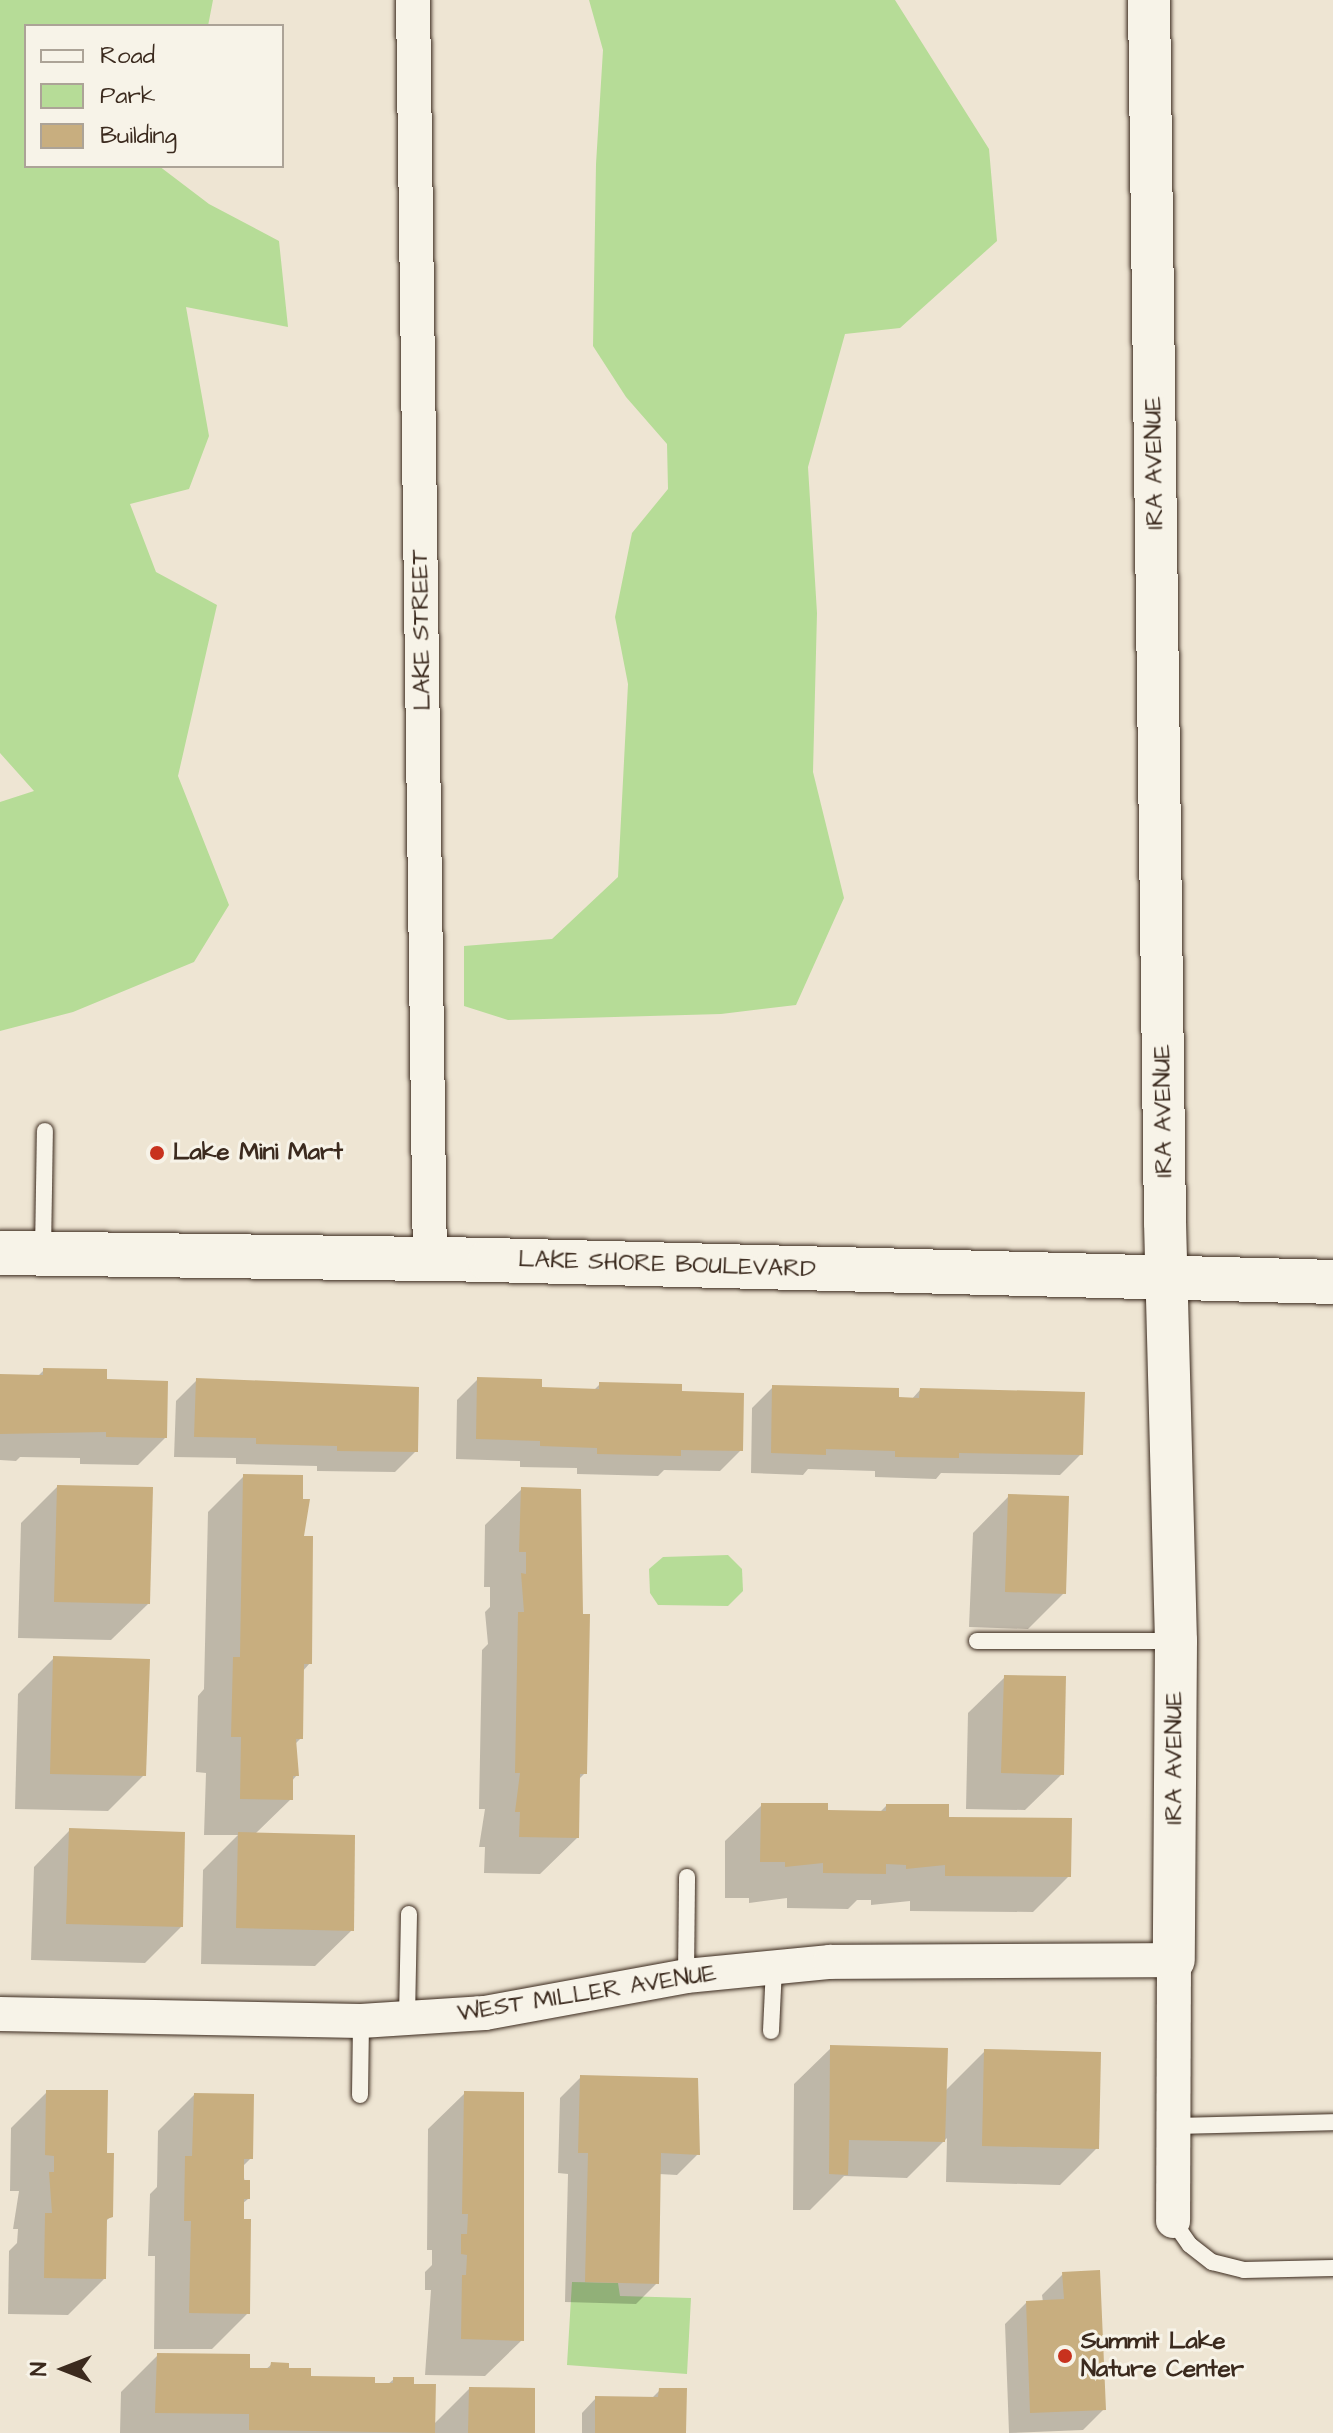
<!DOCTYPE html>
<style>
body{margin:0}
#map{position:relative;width:1333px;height:2433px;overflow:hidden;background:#eee5d3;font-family:"Architects Daughter",sans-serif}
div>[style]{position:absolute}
.green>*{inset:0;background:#b6dc97}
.shadow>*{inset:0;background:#0003}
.building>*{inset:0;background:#c8ae7f}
.roads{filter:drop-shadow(0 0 2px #3b2a1e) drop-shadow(0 0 2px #3b2a1e)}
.service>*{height:16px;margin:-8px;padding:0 8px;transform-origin:8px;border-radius:8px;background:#f7f3e8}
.minor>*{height:34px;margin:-17px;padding:0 17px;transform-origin:17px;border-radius:17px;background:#f7f3e8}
.tertiary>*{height:42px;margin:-21px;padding:0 21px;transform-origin:21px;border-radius:21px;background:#f7f3e8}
.secondary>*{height:44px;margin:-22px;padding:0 22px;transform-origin:22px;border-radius:22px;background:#f7f3e8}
.dots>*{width:22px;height:22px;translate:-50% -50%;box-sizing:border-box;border:4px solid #f7f3e8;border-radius:50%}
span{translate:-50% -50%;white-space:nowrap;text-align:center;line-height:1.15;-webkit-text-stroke:6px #f7f3e8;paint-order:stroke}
.street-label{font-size:24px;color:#3b2a1e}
.poi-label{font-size:24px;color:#3b2a1e;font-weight:700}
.left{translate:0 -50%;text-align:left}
.legend{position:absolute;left:24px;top:24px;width:260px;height:144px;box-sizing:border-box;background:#f7f3e8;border:2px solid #aca397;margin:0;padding:10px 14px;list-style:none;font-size:24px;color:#3b2a1e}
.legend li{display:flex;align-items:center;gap:16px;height:40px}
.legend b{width:40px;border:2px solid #aca397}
.north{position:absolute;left:24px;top:2329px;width:80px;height:80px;-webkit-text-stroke:6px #f7f3e8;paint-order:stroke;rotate:270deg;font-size:22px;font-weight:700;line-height:32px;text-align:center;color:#3b2a1e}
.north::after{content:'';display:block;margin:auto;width:28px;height:36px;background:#3b2a1e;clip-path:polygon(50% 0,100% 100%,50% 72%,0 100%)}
</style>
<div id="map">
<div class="green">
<i style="clip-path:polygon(0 0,213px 0,208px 26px,26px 26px,26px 166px,159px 166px,209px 204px,279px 241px,288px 327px,186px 307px,209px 436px,189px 489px,130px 504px,156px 572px,217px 605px,178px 776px,229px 905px,194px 962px,73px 1012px,0 1031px,0 802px,34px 791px,0 753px)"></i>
<i style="clip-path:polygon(589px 0,895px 0,989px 149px,997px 241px,900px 328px,845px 334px,808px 467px,817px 613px,813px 772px,844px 898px,796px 1005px,721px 1014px,508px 1020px,464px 1006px,464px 946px,552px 939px,618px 877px,628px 684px,615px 617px,632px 533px,668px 489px,667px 444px,626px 397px,593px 346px,596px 164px,603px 50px)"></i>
<i style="clip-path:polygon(728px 1555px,742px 1569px,743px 1591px,728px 1606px,658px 1605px,650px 1593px,649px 1569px,663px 1557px)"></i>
<i style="clip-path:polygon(572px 2282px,618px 2283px,620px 2296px,691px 2298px,687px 2374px,567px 2365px)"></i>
</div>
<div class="shadow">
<i style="clip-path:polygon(44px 1370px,105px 1381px,165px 1438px,138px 1465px,80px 1464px,80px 1458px,20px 1457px,16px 1461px,0 1460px,0 1376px,37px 1377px)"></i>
<i style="clip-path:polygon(478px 1379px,540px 1389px,593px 1391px,600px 1384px,741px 1450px,720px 1471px,664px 1470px,658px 1476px,577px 1474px,577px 1468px,520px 1467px,520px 1461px,456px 1459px,457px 1400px)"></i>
<i style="clip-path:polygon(197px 1380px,416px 1451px,395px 1472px,317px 1471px,317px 1466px,236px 1464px,236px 1458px,174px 1457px,176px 1401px)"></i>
<i style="clip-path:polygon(773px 1387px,911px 1400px,920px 1390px,1081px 1454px,1060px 1475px,941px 1473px,936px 1479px,875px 1477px,875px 1471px,808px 1469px,803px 1475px,751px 1473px,752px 1408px)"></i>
<i style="clip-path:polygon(244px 1476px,302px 1538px,310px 1663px,302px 1672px,301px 1738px,294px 1745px,297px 1775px,291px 1782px,291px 1799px,255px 1834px,352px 1930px,315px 1966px,201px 1964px,203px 1870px,238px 1835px,204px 1835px,206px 1773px,196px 1772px,198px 1696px,204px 1689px,208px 1512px)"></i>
<i style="clip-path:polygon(57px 1487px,148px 1604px,111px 1640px,18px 1638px,21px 1523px)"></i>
<i style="clip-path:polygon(522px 1489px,581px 1616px,585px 1773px,578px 1780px,577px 1838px,540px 1874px,484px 1873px,485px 1847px,479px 1847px,485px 1809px,479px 1809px,482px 1650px,488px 1644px,485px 1612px,490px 1607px,490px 1587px,484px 1587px,485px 1525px)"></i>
<i style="clip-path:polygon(1009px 1496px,1064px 1593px,1028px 1629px,969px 1627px,973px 1533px)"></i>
<i style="clip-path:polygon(54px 1658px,144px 1775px,108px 1811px,15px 1809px,18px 1694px)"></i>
<i style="clip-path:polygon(1005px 1677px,1062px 1774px,1025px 1810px,966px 1809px,968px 1713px)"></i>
<i style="clip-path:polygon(762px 1805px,826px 1812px,879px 1813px,886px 1806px,947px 1819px,1069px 1876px,1033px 1912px,910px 1911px,910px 1901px,871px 1905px,871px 1900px,857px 1900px,848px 1909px,787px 1908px,787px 1898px,749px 1903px,749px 1898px,725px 1898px,725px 1841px)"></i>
<i style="clip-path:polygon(70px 1830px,181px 1927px,145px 1963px,31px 1960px,34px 1867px)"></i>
<i style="clip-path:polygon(831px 2048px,945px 2091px,985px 2051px,1097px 2148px,1060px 2185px,946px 2182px,947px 2138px,907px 2178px,844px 2176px,810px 2210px,793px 2210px,794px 2084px)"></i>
<i style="clip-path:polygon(581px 2077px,698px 2154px,677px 2175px,659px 2174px,657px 2283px,636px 2304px,565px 2302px,568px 2174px,558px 2173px,560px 2098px)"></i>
<i style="clip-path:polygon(47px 2092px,105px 2155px,111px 2216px,105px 2222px,104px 2279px,68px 2315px,8px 2314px,9px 2251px,17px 2243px,18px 2229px,13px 2229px,19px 2191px,10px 2191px,11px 2128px)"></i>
<i style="clip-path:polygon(465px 2093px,522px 2340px,485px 2376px,425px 2375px,431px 2290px,425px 2290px,425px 2272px,432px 2265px,432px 2250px,427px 2250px,428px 2129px)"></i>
<i style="clip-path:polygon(194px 2095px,251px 2158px,242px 2167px,248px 2199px,242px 2204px,248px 2313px,212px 2349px,154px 2349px,155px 2256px,148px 2256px,150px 2194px,157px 2187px,158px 2131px)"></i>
<i style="clip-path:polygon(1063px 2274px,1104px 2409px,1083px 2430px,1009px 2433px,1005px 2324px,1026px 2303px,1043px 2302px,1042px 2295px)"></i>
<i style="clip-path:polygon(158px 2355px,248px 2370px,265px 2370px,272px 2364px,309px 2378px,373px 2385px,387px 2385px,394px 2379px,412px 2386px,433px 2425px,469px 2389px,533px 2433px,120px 2433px,121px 2392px)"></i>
<i style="clip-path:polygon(660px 2390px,684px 2433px,582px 2433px,582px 2413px,596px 2398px,651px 2399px)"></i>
</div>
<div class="building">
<i style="clip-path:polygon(43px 1368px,107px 1369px,107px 1379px,168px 1381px,167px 1438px,106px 1437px,106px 1432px,0 1434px,0 1374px,43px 1375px)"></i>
<i style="clip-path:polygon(477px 1377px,542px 1379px,542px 1387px,599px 1389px,599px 1382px,682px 1384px,682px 1391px,744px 1393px,743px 1451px,681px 1450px,681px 1456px,597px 1454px,597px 1448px,540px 1446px,540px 1441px,476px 1439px)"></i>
<i style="clip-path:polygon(196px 1378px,419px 1387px,418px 1452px,337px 1451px,337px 1446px,256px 1444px,256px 1438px,194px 1437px)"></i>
<i style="clip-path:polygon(772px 1385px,899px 1388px,899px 1397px,919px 1398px,920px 1388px,1085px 1392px,1083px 1455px,959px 1453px,959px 1458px,895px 1457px,895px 1451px,826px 1449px,826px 1455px,771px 1453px)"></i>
<i style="clip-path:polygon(243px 1474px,303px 1475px,303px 1499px,310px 1499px,304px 1536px,313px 1536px,312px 1664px,304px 1664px,303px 1739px,296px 1739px,299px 1776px,293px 1776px,293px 1800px,240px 1799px,241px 1737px,231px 1737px,233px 1657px,240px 1657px)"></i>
<i style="clip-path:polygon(57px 1485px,153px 1487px,150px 1604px,54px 1602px)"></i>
<i style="clip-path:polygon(521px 1487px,581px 1489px,583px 1614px,590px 1614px,587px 1774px,580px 1774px,579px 1838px,519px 1837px,520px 1812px,515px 1812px,520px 1773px,515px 1773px,518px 1612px,524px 1612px,521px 1573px,526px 1574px,526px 1552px,519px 1552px)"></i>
<i style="clip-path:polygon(1008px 1494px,1069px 1496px,1066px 1594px,1005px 1592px)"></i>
<i style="clip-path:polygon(53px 1656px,150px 1659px,146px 1776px,50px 1774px)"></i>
<i style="clip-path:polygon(1004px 1675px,1066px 1676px,1064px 1775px,1001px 1773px)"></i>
<i style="clip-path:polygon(761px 1803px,828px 1803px,828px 1810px,886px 1811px,886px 1804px,949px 1804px,949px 1817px,1072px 1818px,1071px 1877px,945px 1876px,945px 1865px,906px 1869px,906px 1865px,886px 1864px,886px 1874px,823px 1873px,823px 1863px,785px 1867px,785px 1862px,760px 1862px)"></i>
<i style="clip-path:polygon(69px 1828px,185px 1832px,183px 1927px,66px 1924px)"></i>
<i style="clip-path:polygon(238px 1832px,355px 1835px,354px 1931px,236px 1928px)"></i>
<i style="clip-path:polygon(830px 2045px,948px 2048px,945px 2142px,849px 2140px,848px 2175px,829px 2174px)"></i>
<i style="clip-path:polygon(984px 2049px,1101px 2052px,1099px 2149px,982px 2146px)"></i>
<i style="clip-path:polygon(580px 2075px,698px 2078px,700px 2155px,661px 2153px,659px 2284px,585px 2282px,588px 2153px,578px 2153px)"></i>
<i style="clip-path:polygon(46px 2090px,108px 2090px,107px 2153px,114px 2153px,113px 2217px,107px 2219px,106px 2279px,44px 2278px,45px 2213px,52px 2213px,49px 2172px,54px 2172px,54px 2156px,45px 2155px)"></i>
<i style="clip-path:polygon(464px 2091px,524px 2092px,524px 2341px,461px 2339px,462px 2275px,466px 2275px,467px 2255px,461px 2254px,461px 2234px,467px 2234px,468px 2214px,462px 2214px)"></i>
<i style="clip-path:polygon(194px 2093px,254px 2094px,253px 2159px,244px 2159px,244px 2180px,250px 2180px,250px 2199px,244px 2199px,244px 2219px,251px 2219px,250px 2314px,189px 2313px,191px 2221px,184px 2221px,185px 2156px,192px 2156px)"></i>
<i style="clip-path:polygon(1100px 2270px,1106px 2410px,1030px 2413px,1026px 2301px,1064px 2299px,1062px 2272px)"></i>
<i style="clip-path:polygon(157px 2353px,250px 2354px,250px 2368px,270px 2368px,271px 2362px,289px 2363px,289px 2368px,311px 2368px,311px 2376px,375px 2377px,375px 2383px,393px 2383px,393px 2377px,414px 2377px,414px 2384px,436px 2384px,435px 2433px,249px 2430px,249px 2414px,155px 2413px)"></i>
<i style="clip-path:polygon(469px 2387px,535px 2388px,535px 2433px,468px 2433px)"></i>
<i style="clip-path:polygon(659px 2388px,687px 2388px,686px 2433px,595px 2433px,595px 2396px,658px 2397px)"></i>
</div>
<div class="roads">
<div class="service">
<i style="left:43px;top:1252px;width:121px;rotate:-89.1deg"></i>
<i style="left:977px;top:1641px;width:197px"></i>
<i style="left:686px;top:1976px;width:99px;rotate:-89.4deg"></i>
<i style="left:407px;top:2018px;width:104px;rotate:-88.9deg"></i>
<i style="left:771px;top:2031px;width:63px;rotate:-87.3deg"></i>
<i style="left:360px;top:2095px;width:74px;rotate:-89.2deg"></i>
<i style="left:1173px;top:2126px;width:160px;rotate:-1.4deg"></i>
<i style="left:1173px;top:2221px;width:29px;rotate:55deg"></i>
<i style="left:1190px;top:2245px;width:28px;rotate:38deg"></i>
<i style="left:1212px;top:2262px;width:33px;rotate:14deg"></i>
<i style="left:1244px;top:2270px;width:89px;rotate:-1.3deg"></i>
</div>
<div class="minor">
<i style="left:413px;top:0;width:1259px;rotate:89.23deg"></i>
<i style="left:0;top:2014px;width:361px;rotate:1.1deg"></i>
<i style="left:361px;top:2021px;width:124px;rotate:-3.7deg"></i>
<i style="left:485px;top:2013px;width:204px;rotate:-10.4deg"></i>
<i style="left:686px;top:1976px;width:145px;rotate:-5.6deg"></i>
<i style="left:830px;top:1962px;width:344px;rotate:-0.3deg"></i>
<i style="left:1174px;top:1960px;width:261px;rotate:90.2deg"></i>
</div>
<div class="tertiary">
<i style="left:1149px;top:0;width:1222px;rotate:89.25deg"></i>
<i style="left:1165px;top:1222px;width:419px;rotate:88.5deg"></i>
<i style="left:1176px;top:1641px;width:319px;rotate:90.4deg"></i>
</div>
<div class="secondary">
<i style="left:0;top:1253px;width:490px;rotate:0.8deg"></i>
<i style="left:490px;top:1260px;width:843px;rotate:1.49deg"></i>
</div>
</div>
<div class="dots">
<i style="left:157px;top:1153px;background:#c8321e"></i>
<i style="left:1065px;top:2356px;background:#c8321e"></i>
</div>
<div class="street-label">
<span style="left:1155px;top:463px;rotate:-91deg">IRA AVENUE</span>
<span style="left:422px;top:630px;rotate:-91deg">LAKE STREET</span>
<span style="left:1164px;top:1111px;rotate:-91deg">IRA AVENUE</span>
<span style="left:667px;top:1265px;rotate:2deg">LAKE SHORE BOULEVARD</span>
<span style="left:1175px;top:1758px;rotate:-90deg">IRA AVENUE</span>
<span style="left:587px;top:1994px;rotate:-9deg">WEST MILLER AVENUE</span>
</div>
<div class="poi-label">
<span class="left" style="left:173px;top:1153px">Lake Mini Mart</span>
<span class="left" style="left:1081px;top:2356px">Summit Lake<br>Nature Center</span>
</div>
<ul class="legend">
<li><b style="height:10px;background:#f7f3e8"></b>Road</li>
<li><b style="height:22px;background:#b6dc97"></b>Park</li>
<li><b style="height:22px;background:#c8ae7f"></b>Building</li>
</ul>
<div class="north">N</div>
</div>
